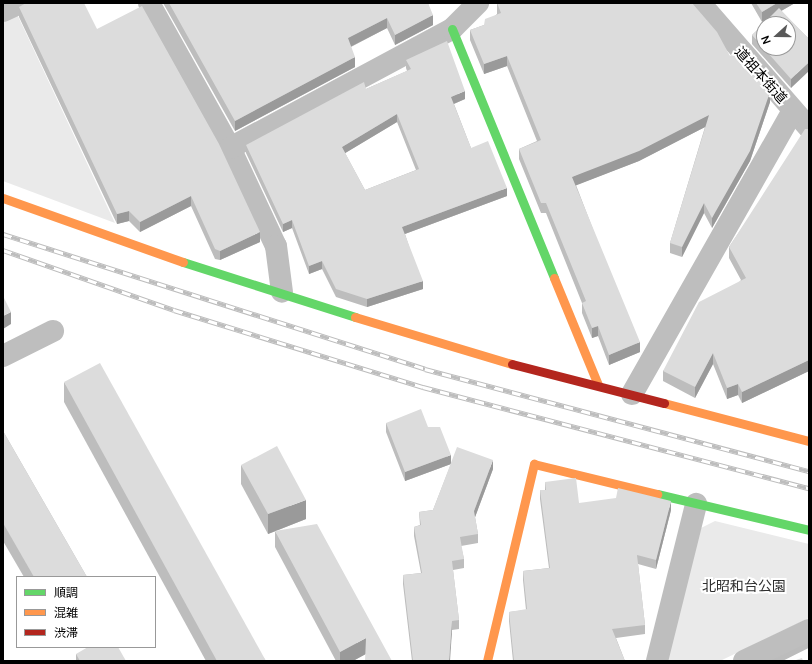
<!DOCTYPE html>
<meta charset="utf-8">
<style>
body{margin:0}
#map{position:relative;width:812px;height:664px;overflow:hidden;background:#fff;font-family:Manrope,"Noto Sans JP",sans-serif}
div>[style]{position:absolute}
.green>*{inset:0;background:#eaeaea}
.stream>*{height:9px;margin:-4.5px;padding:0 4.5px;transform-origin:4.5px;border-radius:4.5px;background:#bcbcbc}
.street>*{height:22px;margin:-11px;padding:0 11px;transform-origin:11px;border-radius:11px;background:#bebebe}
.fast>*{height:9px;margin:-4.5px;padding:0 4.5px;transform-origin:4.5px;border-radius:4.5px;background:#63d668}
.slow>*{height:9px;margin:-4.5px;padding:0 4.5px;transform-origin:4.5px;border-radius:4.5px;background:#ff974d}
.jam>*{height:9px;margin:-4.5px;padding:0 4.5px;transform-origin:4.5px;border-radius:4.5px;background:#b3261e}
.rail>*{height:4.5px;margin-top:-2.25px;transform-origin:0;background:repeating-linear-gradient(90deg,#fff 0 9px,#bdbdbd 0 18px);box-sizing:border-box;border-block:1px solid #bdbdbd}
.wall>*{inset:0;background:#bdbdbd}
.shaded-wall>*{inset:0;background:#9a9a9a}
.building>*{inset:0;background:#dcdcdc}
span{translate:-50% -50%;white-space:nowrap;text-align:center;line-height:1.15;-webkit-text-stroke:4px #fff;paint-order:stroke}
.street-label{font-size:14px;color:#000}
.park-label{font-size:14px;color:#2f2f2f}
.frame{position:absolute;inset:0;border:4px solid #000;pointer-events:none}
.legend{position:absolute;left:16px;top:576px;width:140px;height:72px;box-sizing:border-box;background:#fff;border:1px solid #999;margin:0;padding:5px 7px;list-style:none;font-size:12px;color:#000}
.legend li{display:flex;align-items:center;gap:8px;height:20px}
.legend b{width:20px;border:1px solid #999}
.north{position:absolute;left:756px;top:16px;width:40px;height:40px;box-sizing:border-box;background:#fff;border:1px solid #999;border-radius:50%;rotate:249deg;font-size:11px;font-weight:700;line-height:16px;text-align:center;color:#000}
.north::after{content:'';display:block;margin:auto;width:14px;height:18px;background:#595959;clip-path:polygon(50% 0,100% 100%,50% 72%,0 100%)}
</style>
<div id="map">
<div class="green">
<i style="clip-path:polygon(17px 14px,115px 223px,3px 181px,3px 21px)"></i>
<i style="clip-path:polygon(715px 521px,809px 544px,809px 618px,720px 661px,667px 661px,701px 528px)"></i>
</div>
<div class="stream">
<i style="left:771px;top:661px;width:42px;rotate:-26.6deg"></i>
</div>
<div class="street">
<i style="left:149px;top:3px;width:166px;rotate:60.8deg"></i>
<i style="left:230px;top:148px;width:108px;rotate:64.9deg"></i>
<i style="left:276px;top:246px;width:46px;rotate:82.6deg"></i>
<i style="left:700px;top:3px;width:166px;rotate:48.9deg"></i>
<i style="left:3px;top:11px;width:19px;rotate:-25deg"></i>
<i style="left:230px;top:148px;width:252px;rotate:-28.2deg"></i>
<i style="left:452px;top:29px;width:37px;rotate:-45deg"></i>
<i style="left:3px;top:356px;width:56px;rotate:-26.6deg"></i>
<i style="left:632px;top:394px;width:326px;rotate:-60.4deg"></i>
<i style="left:657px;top:661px;width:162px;rotate:-76deg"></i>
<i style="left:744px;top:661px;width:72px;rotate:-25.5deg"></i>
</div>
<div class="fast">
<i style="left:452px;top:29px;width:269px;rotate:67.7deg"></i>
<i style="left:183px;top:262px;width:181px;rotate:17.7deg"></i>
<i style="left:657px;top:494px;width:156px;rotate:13.3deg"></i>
</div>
<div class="slow">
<i style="left:3px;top:198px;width:191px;rotate:19.6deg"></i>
<i style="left:554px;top:278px;width:116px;rotate:67.6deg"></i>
<i style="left:355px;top:317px;width:164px;rotate:16.7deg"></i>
<i style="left:664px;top:403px;width:150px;rotate:14.7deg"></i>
<i style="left:487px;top:661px;width:203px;rotate:-76.6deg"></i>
<i style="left:534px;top:464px;width:127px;rotate:13.7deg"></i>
</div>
<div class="jam">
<i style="left:512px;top:364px;width:157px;rotate:14.4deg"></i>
</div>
<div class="rail">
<i style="left:3px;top:234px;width:443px;rotate:17.7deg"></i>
<i style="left:425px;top:369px;width:397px;rotate:14.9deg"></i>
<i style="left:3px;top:250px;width:181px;rotate:19.3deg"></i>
<i style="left:174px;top:310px;width:261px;rotate:17.2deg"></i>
<i style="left:423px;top:387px;width:399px;rotate:14.7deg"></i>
</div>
<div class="wall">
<i style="clip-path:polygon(163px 3px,428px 3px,433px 25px,395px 45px,387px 28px,351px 47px,355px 67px,235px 131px)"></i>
<i style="clip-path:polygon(497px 3px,730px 56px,770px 102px,750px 161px,712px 228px,704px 213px,682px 257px,670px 253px,670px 243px,705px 127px,639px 161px,576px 185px,640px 352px,609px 365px,598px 336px,592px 338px,582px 313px,582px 303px,546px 213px,541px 213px,519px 159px,519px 149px,537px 141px,507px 66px,484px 74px,470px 40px,470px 30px,484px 25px,497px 14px)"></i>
<i style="clip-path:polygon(751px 3px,795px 3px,781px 11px,809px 39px,791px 88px,752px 44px,752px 35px,771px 17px,762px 22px)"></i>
<i style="clip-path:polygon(19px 7px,97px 29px,260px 242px,220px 260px,215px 259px,191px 206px,140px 232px,129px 221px,117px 224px,19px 17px)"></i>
<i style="clip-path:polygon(evenodd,406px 60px,465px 99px,454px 104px,471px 148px,507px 196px,405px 234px,423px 289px,367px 307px,336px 297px,322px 269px,309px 274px,292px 228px,283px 232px,246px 153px,246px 145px,366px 89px,407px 71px,406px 68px,406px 60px,397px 122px,416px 170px,365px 190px,345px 153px,397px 122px)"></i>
<i style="clip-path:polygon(809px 129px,809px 371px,742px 403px,738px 395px,727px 399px,713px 364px,695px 398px,663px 381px,663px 371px,741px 280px,729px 258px,729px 247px)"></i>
<i style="clip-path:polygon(64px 382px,266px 661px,206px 661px,64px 402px)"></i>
<i style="clip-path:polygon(386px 423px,428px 427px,451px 463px,493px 469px,475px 517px,478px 534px,478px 543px,461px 546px,464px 559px,464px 568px,453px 570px,459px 620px,459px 629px,452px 630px,449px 661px,412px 661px,403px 584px,403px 575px,421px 573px,414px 536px,414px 527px,420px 525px,419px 512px,433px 510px,451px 464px,405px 481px,386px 432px)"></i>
<i style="clip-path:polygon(3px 431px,87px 577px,24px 577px,3px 541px)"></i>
<i style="clip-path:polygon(241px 465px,306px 519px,268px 534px,241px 484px)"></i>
<i style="clip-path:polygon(545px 482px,579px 503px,671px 510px,656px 569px,638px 564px,645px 625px,645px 634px,616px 638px,625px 661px,513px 661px,509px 621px,509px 612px,526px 610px,523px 580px,523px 571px,549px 568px,540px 499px,540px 490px,545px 490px)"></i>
<i style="clip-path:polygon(275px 531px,365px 654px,353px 661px,336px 661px,275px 547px)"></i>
<i style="clip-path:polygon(76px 654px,126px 661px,76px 661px)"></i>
</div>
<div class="shaded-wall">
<i style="clip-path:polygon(777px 3px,795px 3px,762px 22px,762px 12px)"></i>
<i style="clip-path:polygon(433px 15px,433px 25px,395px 45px,395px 35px)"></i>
<i style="clip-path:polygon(387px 18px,387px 28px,348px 48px,348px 38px)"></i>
<i style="clip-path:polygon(507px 56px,507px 66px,484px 74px,484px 64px)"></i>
<i style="clip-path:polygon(355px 57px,355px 67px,235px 131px,235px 121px)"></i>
<i style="clip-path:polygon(809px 62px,809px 71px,791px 88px,791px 79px)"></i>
<i style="clip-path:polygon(465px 91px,465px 99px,451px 105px,451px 97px)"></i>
<i style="clip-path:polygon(770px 92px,770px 102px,750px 161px,712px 228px,712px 218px)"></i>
<i style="clip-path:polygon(397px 114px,397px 122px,342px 155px,342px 147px)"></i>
<i style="clip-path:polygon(709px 115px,709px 125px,639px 161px,572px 187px,572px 177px)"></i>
<i style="clip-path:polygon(507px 188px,507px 196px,402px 235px,402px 227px)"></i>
<i style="clip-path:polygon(191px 196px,191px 206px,140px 232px,140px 222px)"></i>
<i style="clip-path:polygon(704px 203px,704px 213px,682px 257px,682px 247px)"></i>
<i style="clip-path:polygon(129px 211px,129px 221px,117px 224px,117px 214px)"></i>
<i style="clip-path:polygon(292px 220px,292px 228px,283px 232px,283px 224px)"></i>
<i style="clip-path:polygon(260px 232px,260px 242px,220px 260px,220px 251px)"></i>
<i style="clip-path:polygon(322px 261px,322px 269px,309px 274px,309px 266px)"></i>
<i style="clip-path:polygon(423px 281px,423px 289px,367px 307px,367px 299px)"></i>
<i style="clip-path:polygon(11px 312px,11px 324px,3px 329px,3px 316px)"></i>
<i style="clip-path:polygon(598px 326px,598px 336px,592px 338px,592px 328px)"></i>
<i style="clip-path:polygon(640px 342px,640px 352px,609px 365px,609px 355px)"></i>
<i style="clip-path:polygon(713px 353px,713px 364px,695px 398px,695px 387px)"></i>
<i style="clip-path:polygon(809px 360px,809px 371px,742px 403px,742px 392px)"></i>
<i style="clip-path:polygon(738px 384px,738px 395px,727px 399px,727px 388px)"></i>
<i style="clip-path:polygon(451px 455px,451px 464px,405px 481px,405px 472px)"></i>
<i style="clip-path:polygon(493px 460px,493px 469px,474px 520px,474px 511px)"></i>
<i style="clip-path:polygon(306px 500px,306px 519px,268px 534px,268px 514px)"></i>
<i style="clip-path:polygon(671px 501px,671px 510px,656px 569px,656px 560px)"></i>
<i style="clip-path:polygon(452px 621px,452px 630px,450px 661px,449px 661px)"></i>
<i style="clip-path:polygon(366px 638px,366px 654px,353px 661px,340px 661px,340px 652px)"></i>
</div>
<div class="building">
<i style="clip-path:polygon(26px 3px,84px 3px,97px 29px,142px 6px,219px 144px,260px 232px,220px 251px,215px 249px,191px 196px,140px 222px,129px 211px,117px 214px,19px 7px)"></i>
<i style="clip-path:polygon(169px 3px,428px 3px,433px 15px,395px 35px,387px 18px,348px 38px,355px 57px,235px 121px)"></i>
<i style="clip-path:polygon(497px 3px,692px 3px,717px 32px,730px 56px,734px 52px,770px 92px,750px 151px,712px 218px,704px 203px,682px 247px,670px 243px,709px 115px,639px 151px,572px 177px,640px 342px,609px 355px,598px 326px,592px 328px,582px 303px,586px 301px,546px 203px,541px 203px,519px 149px,541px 140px,507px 56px,484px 64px,470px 30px,484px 25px,485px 19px,501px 13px)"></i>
<i style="clip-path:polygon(756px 3px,777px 3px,762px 12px)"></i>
<i style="clip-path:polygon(evenodd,779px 8px,809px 39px,809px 62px,791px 79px,752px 35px,779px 8px,764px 24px,788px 24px,788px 48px,764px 48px,764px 24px)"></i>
<i style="clip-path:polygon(evenodd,447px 41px,465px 91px,451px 97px,471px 148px,488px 141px,507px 188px,402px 227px,423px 281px,367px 299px,336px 289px,322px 261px,309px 266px,292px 220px,283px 224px,246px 145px,364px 82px,366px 89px,411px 69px,406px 60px,447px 41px,397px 114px,419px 169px,365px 190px,342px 147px,397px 114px)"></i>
<i style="clip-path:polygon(805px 129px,809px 129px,809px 360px,742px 392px,738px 384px,727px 388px,713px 353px,695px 387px,663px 371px,699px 302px,746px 278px,729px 247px)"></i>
<i style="clip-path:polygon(3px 296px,11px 312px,3px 316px)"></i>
<i style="clip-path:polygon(100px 363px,266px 661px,217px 661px,64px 382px)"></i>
<i style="clip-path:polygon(421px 409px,428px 427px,440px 427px,451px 455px,405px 472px,386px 423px)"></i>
<i style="clip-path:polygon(3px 431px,87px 577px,34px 577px,3px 523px)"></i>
<i style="clip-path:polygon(277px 446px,306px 500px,268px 514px,241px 465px)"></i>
<i style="clip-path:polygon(457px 447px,493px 460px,474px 511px,478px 534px,460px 537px,464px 559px,452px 561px,459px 620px,452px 621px,449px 661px,413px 661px,403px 575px,422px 573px,414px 527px,421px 525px,419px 512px,433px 510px)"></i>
<i style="clip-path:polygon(576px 478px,579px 503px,616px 498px,618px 488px,671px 501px,656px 560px,637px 555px,645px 625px,612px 629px,625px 661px,514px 661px,509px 612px,527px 609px,523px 571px,550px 568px,540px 490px,546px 490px,545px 482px)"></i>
<i style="clip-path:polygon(317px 524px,392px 661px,365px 661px,366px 638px,340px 652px,275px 531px)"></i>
<i style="clip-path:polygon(88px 647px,118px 647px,126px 661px,80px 661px,76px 654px)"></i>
<i style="clip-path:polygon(802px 658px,803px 661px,793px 661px)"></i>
</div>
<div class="street-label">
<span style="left:761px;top:75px;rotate:48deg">道祖本街道</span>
</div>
<div class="park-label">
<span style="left:744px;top:586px">北昭和台公園</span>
</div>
<div class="frame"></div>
<ul class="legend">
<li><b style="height:5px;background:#63d668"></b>順調</li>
<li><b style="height:5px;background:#ff974d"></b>混雑</li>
<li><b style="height:5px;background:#b3261e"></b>渋滞</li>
</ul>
<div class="north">N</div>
</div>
